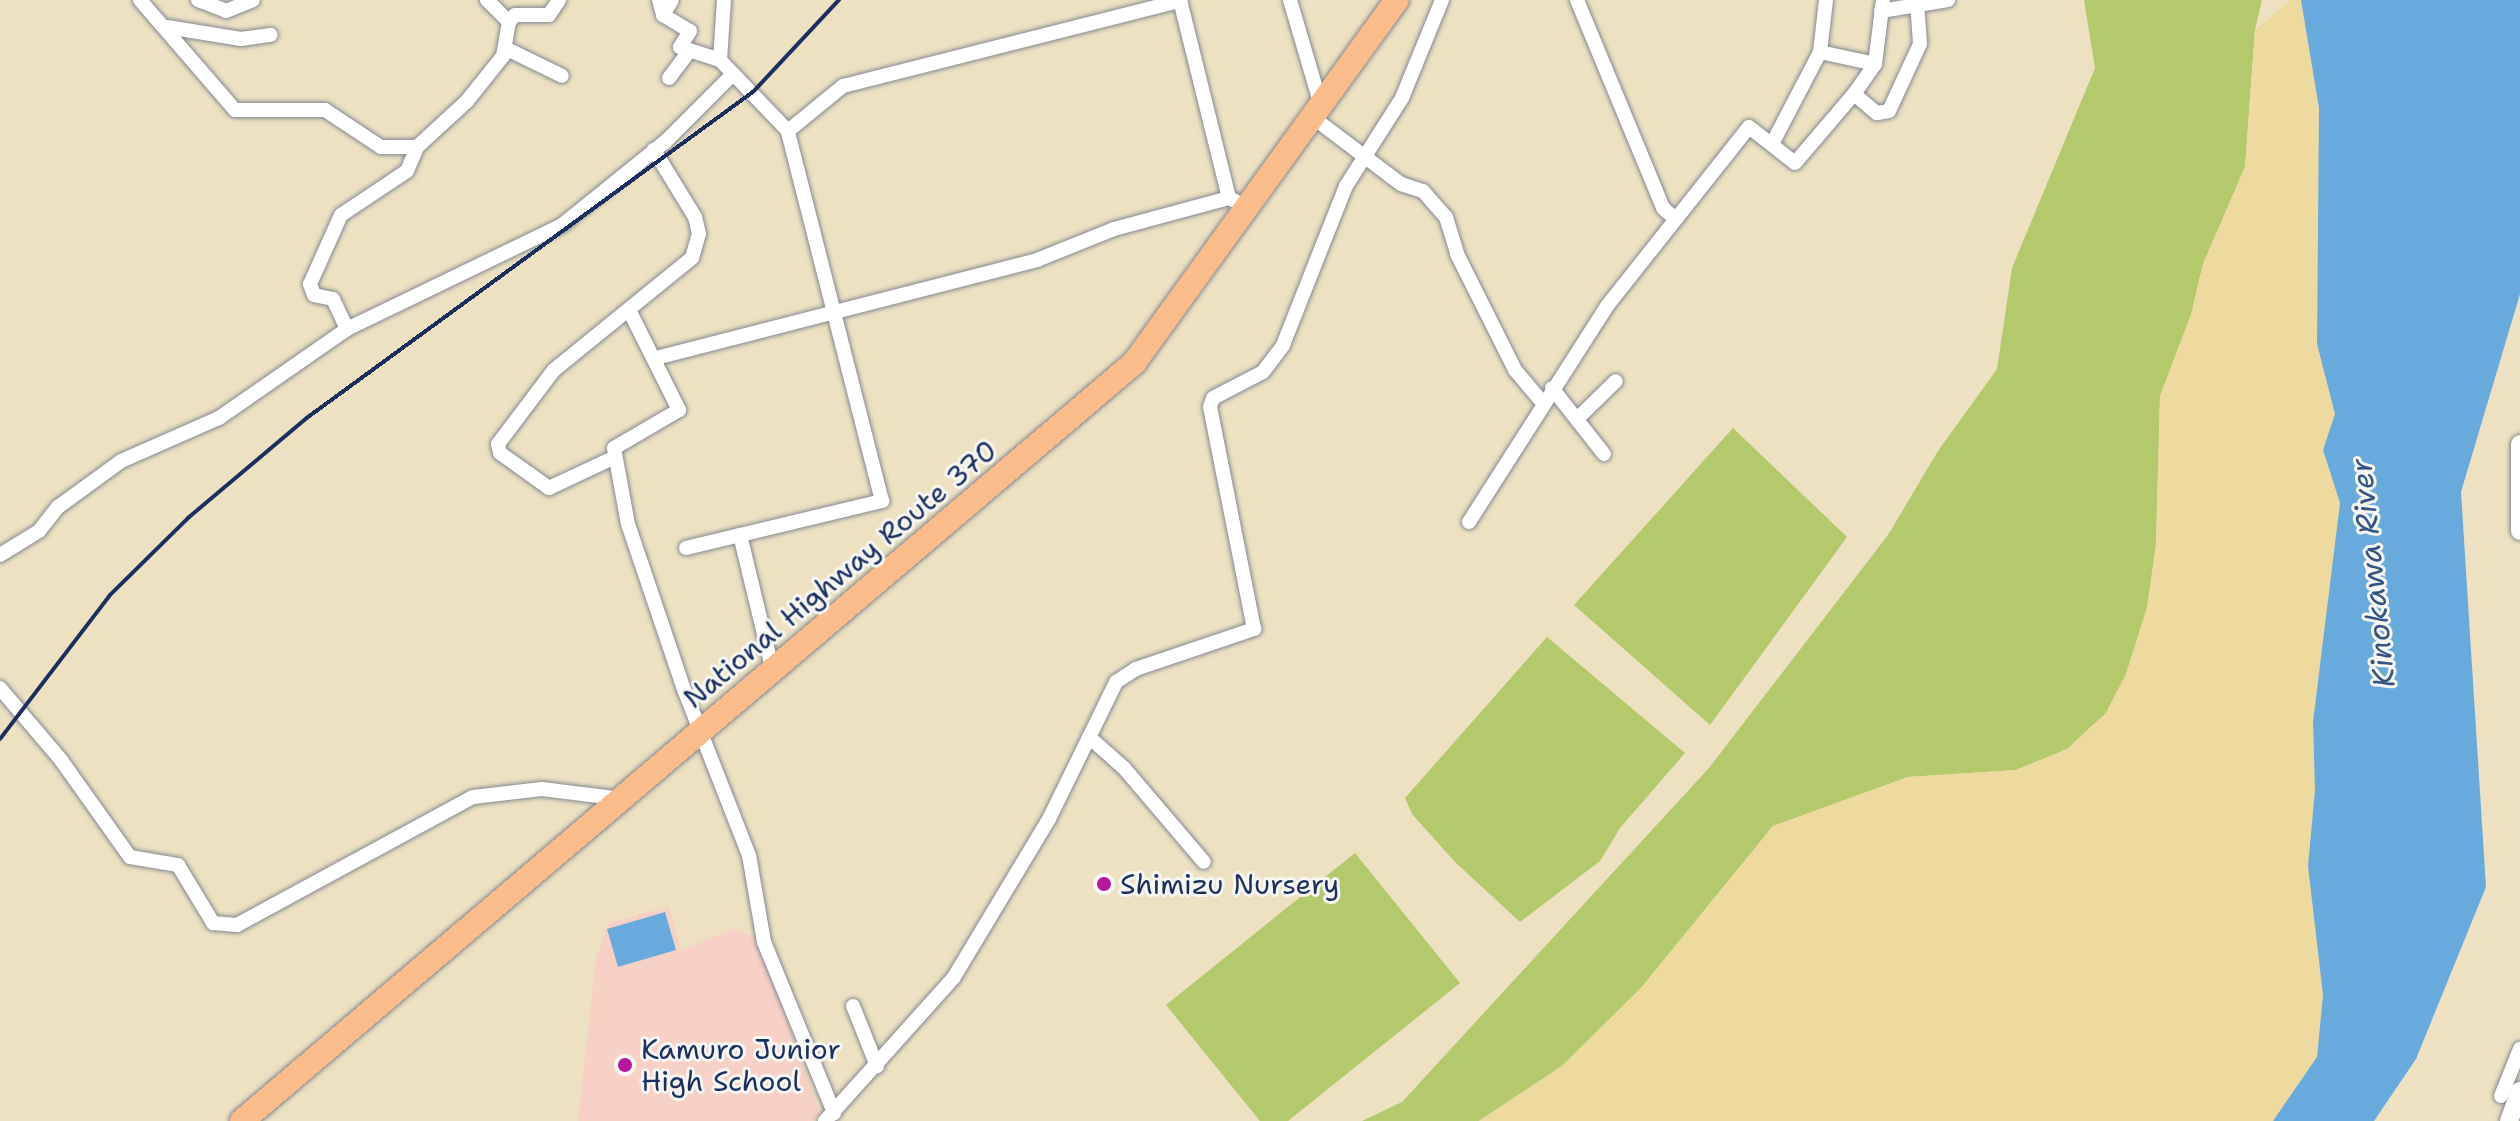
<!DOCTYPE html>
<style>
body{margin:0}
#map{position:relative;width:2520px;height:1121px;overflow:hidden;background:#ede1c2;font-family:"Shantell Sans",sans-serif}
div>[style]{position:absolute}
.built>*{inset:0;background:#f7d1c6}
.green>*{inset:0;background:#b4c86c}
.sand>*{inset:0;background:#eeda9e}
.water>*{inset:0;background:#69aadd}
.roads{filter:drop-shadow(0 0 2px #848890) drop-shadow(0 0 2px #848890)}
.minor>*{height:14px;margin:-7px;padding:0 7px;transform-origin:7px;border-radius:7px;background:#fff}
.tertiary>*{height:18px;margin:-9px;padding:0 9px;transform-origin:9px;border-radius:9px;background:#fff}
.trunk>*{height:24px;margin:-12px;padding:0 12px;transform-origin:12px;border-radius:12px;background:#f9bc8a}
.rail>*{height:4px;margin:-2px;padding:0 2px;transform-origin:2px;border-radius:2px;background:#1b2f5e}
.dots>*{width:22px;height:22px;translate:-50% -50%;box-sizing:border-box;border:4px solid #f6f6f2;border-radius:50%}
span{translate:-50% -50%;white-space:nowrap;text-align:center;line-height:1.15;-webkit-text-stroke:6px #f6f6f2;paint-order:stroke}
.street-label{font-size:28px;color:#1b2f5e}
.poi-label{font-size:28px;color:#1b2f5e}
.left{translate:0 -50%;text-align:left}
.water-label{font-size:30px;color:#325484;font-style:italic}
</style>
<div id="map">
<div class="built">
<i style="clip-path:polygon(669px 906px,681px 950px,735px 928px,761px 940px,819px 1112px,813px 1121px,578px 1121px,596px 958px,609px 923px)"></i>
</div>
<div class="green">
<i style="clip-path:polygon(2084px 0,2262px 0,2255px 30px,2245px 167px,2203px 264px,2191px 315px,2160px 396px,2156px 545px,2147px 608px,2126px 674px,2106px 713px,2067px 749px,2016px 770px,1908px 777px,1773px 826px,1641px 988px,1562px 1066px,1479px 1121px,1362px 1121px,1402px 1102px,1709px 768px,1888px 535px,1938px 451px,1997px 369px,2012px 268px,2095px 68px)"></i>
<i style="clip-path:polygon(1733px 428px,1847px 537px,1710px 725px,1574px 605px)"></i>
<i style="clip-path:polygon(1547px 637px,1685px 753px,1620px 828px,1600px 861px,1520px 922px,1455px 862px,1412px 814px,1405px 798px)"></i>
<i style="clip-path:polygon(1355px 853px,1460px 983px,1288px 1121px,1260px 1121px,1166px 1005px)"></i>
</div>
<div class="sand">
<i style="clip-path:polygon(2291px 0,2301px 0,2319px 108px,2317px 344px,2335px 414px,2323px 450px,2340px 503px,2313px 722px,2323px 996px,2317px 1058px,2287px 1108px,2273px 1121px,1479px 1121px,1562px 1066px,1641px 988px,1773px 826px,1908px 777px,2016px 770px,2067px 749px,2106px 713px,2126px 674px,2147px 608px,2156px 545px,2160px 396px,2191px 315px,2203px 264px,2245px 167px,2255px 30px)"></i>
</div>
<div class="water">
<i style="clip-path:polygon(2301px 0,2520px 0,2520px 294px,2461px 492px,2486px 887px,2416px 1059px,2374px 1121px,2273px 1121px,2317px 1057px,2323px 995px,2308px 866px,2315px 790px,2313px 722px,2340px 503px,2323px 450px,2335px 414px,2317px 344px,2319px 108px)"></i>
<i style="clip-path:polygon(665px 912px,676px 950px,618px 967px,607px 929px)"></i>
</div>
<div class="roads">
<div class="minor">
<i style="left:140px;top:0;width:145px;rotate:49.2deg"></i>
<i style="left:235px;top:110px;width:90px"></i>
<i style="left:325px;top:110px;width:67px;rotate:33.5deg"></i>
<i style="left:381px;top:147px;width:36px"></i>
<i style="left:198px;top:0;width:30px;rotate:21deg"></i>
<i style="left:226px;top:11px;width:29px;rotate:-22deg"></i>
<i style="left:487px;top:0;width:31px;rotate:45deg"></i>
<i style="left:659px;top:0;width:16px;rotate:75deg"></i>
<i style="left:663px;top:15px;width:17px;rotate:-59deg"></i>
<i style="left:1180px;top:0;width:204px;rotate:76.1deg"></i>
<i style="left:1229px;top:198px;width:9px;rotate:27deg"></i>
<i style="left:1290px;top:0;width:99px;rotate:73.6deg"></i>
<i style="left:1318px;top:95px;width:11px;rotate:41deg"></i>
<i style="left:1577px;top:0;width:225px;rotate:67.5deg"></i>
<i style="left:1663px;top:208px;width:15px;rotate:42deg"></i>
<i style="left:1881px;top:11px;width:68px;rotate:-9.3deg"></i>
<i style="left:663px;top:15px;width:31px;rotate:31deg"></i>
<i style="left:690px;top:31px;width:19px;rotate:122deg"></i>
<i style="left:680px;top:47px;width:42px;rotate:18deg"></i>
<i style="left:167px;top:27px;width:75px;rotate:9.2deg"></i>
<i style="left:241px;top:39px;width:30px;rotate:-8deg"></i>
<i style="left:507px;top:49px;width:61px;rotate:26.1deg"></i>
<i style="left:1820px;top:52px;width:56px;rotate:12.3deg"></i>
<i style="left:669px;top:78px;width:31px;rotate:-53deg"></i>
<i style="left:1854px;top:94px;width:30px;rotate:40deg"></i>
<i style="left:1877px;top:113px;width:12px;rotate:-9deg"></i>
<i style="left:1889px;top:111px;width:74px;rotate:-65.2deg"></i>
<i style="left:1920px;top:44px;width:39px;rotate:-94deg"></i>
<i style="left:1315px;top:119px;width:108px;rotate:37.1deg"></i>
<i style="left:1401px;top:184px;width:23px;rotate:18deg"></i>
<i style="left:1423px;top:191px;width:35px;rotate:49deg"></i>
<i style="left:1446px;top:217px;width:39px;rotate:73deg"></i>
<i style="left:1457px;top:254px;width:130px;rotate:63.4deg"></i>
<i style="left:1515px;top:370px;width:42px;rotate:49.8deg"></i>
<i style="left:788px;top:131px;width:71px;rotate:-39.3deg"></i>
<i style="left:843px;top:86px;width:348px;rotate:-14.2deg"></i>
<i style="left:1772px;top:144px;width:104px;rotate:-62.4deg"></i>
<i style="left:1820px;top:52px;width:52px;rotate:-83.4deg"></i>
<i style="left:629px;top:310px;width:112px;rotate:63.4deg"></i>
<i style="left:679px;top:410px;width:75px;rotate:149.7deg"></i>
<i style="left:614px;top:448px;width:77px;rotate:79.6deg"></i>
<i style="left:628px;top:524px;width:177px;rotate:71.3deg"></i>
<i style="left:685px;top:692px;width:175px;rotate:68.6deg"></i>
<i style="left:749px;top:855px;width:88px;rotate:80.2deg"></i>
<i style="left:764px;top:942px;width:185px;rotate:67.7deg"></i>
<i style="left:347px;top:329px;width:33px;rotate:-115deg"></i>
<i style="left:333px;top:299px;width:19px;rotate:-168deg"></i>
<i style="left:314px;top:295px;width:12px;rotate:-110deg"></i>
<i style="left:310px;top:284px;width:76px;rotate:-65.8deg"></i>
<i style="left:341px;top:215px;width:79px;rotate:-33.7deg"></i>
<i style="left:407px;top:171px;width:26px;rotate:-67deg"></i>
<i style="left:417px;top:147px;width:68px;rotate:-42.6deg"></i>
<i style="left:467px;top:101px;width:58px;rotate:-51.3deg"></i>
<i style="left:503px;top:56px;width:35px;rotate:-80deg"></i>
<i style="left:509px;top:22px;width:9px;rotate:-49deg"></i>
<i style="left:515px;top:15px;width:34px"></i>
<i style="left:549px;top:15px;width:18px;rotate:-56deg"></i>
<i style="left:656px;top:358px;width:393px;rotate:-14.4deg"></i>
<i style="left:1037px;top:260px;width:83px;rotate:-21.9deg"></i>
<i style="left:1114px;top:229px;width:119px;rotate:-15.1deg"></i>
<i style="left:1552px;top:388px;width:84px;rotate:51.8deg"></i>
<i style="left:1577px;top:419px;width:54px;rotate:-44.3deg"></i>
<i style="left:613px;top:458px;width:71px;rotate:154.9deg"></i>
<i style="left:549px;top:488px;width:60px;rotate:-144.5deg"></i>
<i style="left:500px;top:453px;width:9px;rotate:-103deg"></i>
<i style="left:498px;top:444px;width:93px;rotate:-52.9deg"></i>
<i style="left:554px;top:370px;width:178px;rotate:-39.1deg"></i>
<i style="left:692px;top:258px;width:25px;rotate:-74deg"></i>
<i style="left:699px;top:234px;width:17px;rotate:-103deg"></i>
<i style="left:695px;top:217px;width:79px;rotate:-121.5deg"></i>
<i style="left:1469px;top:522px;width:256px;rotate:-57.4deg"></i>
<i style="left:1607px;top:306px;width:228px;rotate:-51.6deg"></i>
<i style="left:1749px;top:127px;width:58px;rotate:38deg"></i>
<i style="left:1795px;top:163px;width:91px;rotate:-49.5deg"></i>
<i style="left:1854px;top:94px;width:37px;rotate:-55deg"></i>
<i style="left:1875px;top:64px;width:64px;rotate:-82.9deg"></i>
<i style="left:740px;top:535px;width:140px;rotate:76.4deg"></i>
<i style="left:686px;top:548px;width:202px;rotate:-13.5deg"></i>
<i style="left:882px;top:501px;width:382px;rotate:-104.3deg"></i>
<i style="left:788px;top:131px;width:98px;rotate:-133.8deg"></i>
<i style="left:720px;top:60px;width:60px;rotate:-86.2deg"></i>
<i style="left:0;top:555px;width:46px;rotate:-31.6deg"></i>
<i style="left:39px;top:531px;width:31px;rotate:-52deg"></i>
<i style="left:58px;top:507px;width:78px;rotate:-36.1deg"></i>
<i style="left:121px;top:461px;width:107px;rotate:-23.7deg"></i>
<i style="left:219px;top:418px;width:156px;rotate:-34.8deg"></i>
<i style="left:347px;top:329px;width:239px;rotate:-25.8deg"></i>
<i style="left:562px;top:225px;width:132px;rotate:-38.9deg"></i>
<i style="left:665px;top:142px;width:96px;rotate:-45deg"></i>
<i style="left:0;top:688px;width:94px;rotate:49.7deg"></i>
<i style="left:61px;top:760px;width:119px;rotate:54.6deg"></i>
<i style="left:130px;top:857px;width:49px;rotate:9.5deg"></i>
<i style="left:178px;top:865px;width:68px;rotate:58.9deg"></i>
<i style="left:213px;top:923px;width:24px;rotate:5deg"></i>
<i style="left:237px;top:925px;width:268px;rotate:-28.5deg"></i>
<i style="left:473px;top:797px;width:69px;rotate:-6.6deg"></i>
<i style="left:542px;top:789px;width:81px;rotate:7.1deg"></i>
<i style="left:1089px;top:737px;width:47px;rotate:41.5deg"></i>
<i style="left:1124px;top:768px;width:123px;rotate:49.6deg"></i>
<i style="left:853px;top:1006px;width:65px;rotate:68.2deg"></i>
<i style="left:2501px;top:1096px;width:51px;rotate:-68deg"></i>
<i style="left:825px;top:1121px;width:193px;rotate:-48.1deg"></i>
<i style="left:954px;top:977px;width:184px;rotate:-59deg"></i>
<i style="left:1049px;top:819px;width:153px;rotate:-63.9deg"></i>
<i style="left:1116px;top:682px;width:24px;rotate:-33deg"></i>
<i style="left:1136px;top:669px;width:125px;rotate:-18.7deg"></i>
<i style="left:1254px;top:629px;width:226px;rotate:-101.2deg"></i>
<i style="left:1210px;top:407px;width:9px;rotate:-72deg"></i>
<i style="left:1213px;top:398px;width:56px;rotate:-27.5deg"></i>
<i style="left:1263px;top:372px;width:34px;rotate:-53deg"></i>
<i style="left:1283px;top:345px;width:171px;rotate:-68.4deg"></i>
<i style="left:1346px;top:186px;width:104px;rotate:-57.5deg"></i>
<i style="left:1402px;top:98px;width:106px;rotate:-67.8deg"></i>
</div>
<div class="tertiary">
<i style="left:2520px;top:444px;width:87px;rotate:90deg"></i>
<i style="left:2509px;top:1121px;width:32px;rotate:-70deg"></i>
</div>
<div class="trunk">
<i style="left:242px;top:1121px;width:1171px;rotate:-40.36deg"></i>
<i style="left:1134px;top:363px;width:448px;rotate:-54.1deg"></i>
</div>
</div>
<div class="rail">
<i style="left:0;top:739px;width:181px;rotate:-52.6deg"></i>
<i style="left:110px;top:595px;width:110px;rotate:-44.6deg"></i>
<i style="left:188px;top:518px;width:157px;rotate:-40.1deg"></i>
<i style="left:308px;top:417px;width:552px;rotate:-36.16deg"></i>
<i style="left:754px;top:91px;width:125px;rotate:-47deg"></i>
</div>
<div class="dots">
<i style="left:1104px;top:884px;background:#b5179e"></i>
<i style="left:625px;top:1065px;background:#b5179e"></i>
</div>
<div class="street-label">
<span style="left:840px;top:574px;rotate:-40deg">National Highway Route 370</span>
</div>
<div class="poi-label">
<span class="left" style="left:1120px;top:884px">Shimizu Nursery</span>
<span class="left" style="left:641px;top:1065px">Kamuro Junior<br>High School</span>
</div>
<div class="water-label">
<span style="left:2373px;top:573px;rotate:-96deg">Kinokawa River</span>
</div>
</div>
